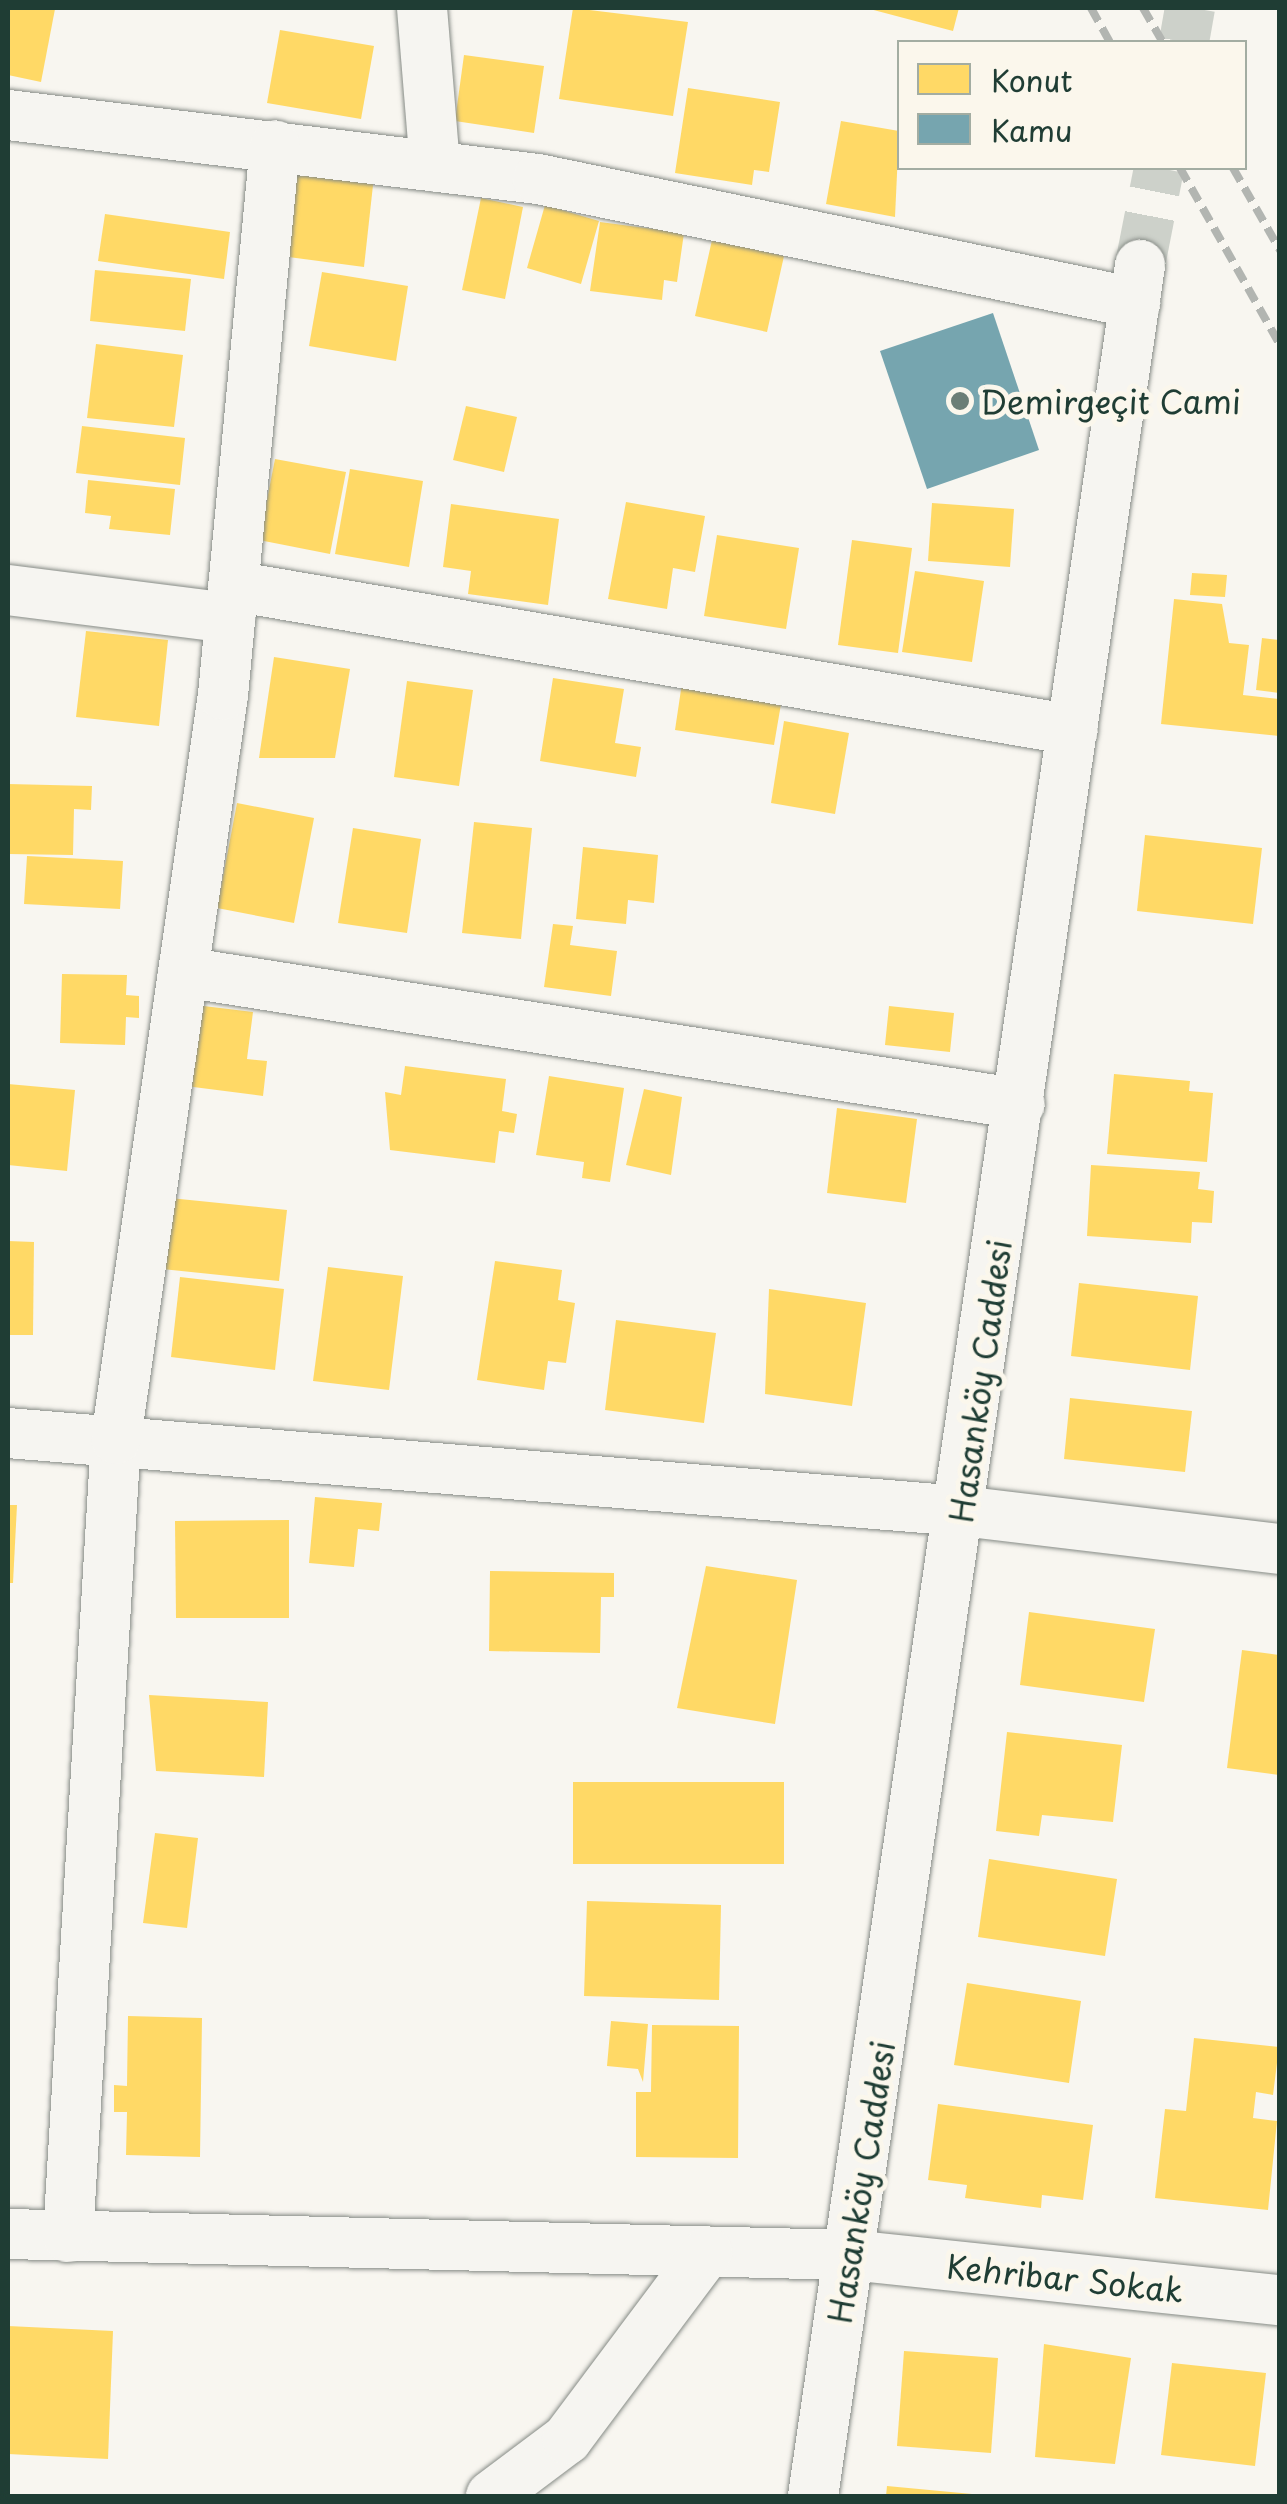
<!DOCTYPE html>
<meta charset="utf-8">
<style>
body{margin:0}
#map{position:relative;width:1287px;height:2504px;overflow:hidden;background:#f8f6f0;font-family:"Playpen Sans",sans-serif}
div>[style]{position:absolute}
.homes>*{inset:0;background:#ffd966}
.public>*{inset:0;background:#76a5af}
.minor-tunnel>*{height:50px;margin-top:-25px;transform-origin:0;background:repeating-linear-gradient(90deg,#cdd1ca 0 50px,transparent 0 75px)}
.roads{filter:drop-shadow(0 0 2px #868b86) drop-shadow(0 0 2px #868b86)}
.minor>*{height:50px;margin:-25px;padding:0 25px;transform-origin:25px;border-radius:25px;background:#f6f5f1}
.rail>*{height:8px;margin-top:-4px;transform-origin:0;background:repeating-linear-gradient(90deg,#b2b5b1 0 15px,transparent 0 23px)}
.dots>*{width:28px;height:28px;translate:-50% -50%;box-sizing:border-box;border:5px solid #fbf7ec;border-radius:50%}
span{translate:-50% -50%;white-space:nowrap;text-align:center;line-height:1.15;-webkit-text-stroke:10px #fbf7ec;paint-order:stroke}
.poi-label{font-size:32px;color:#1f3d34}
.left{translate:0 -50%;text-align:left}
.street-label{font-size:32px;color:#1f3d34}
.frame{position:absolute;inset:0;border:10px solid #1f3d34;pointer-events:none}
.legend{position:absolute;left:897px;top:40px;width:350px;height:130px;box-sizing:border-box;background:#fbf7ec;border:2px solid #a3ada2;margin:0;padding:12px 18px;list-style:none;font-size:30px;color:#1f3d34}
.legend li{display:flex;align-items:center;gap:20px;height:50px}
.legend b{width:50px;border:2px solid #a3ada2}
</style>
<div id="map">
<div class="homes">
<i style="clip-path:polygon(8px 8px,55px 9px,41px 82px,8px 75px)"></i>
<i style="clip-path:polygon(573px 8px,688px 22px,673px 116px,559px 99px)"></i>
<i style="clip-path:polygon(866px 8px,959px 8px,953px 31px)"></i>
<i style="clip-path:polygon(280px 30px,374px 46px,361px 119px,267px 103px)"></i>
<i style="clip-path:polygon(464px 55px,544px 66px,534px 133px,455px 121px)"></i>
<i style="clip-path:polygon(688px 88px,780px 102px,769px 172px,754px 170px,752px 185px,675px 173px)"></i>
<i style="clip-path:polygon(841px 121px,899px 131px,895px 217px,826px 204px)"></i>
<i style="clip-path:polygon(292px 166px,374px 176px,364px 267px,281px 256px)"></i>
<i style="clip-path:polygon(481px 198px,523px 207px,505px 299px,462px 290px)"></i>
<i style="clip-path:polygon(545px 205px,599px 221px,581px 284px,527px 268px)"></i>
<i style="clip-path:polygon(105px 214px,230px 232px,224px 279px,98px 261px)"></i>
<i style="clip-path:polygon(600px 222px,684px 233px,677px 282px,664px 280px,662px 300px,590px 291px)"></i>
<i style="clip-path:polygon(712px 240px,784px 256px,767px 332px,695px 316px)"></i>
<i style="clip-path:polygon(95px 270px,191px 279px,185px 331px,90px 321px)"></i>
<i style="clip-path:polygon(322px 272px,408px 286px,396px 361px,309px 346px)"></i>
<i style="clip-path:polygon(96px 344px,183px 355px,174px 427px,87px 418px)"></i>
<i style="clip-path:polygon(466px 406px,517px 417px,504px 472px,453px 460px)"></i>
<i style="clip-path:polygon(82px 426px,185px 438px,180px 485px,76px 473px)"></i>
<i style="clip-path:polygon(275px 459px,346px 472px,330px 554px,259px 540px)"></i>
<i style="clip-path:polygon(350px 469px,423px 481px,409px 567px,335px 554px)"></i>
<i style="clip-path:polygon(88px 480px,175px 489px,170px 535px,109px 529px,111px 516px,85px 513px)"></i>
<i style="clip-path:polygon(626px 502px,705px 516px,695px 572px,673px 568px,667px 609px,608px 599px)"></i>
<i style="clip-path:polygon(932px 503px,1014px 509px,1010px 567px,928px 561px)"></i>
<i style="clip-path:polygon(451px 504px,559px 519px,548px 605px,468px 594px,471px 571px,443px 567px)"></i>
<i style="clip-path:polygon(717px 535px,799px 548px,786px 629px,704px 616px)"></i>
<i style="clip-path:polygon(852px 540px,912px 548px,898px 653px,838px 645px)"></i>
<i style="clip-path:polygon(915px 571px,984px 581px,972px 662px,902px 652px)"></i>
<i style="clip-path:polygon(1192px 573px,1227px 575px,1225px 597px,1190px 595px)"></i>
<i style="clip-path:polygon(1174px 599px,1222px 604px,1229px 643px,1249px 645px,1243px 695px,1279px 699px,1279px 736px,1161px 724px)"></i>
<i style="clip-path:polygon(86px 631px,168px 640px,159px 726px,76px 717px)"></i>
<i style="clip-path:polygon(1262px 638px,1279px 640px,1279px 693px,1256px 690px)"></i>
<i style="clip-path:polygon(274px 657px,350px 669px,335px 758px,259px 758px)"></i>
<i style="clip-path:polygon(553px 678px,624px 689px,615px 743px,641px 747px,636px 777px,540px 761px)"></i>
<i style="clip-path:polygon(407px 681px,473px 690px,459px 786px,394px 777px)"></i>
<i style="clip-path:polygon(682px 683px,782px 698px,774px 745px,675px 730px)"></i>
<i style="clip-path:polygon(784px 721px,849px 733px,835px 814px,771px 803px)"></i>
<i style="clip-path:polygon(8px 784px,92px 786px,91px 810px,74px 809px,73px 855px,8px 854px)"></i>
<i style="clip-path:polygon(237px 803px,314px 818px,294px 923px,217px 908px)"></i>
<i style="clip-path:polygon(474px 822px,532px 828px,521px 939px,462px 933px)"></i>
<i style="clip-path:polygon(353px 828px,421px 839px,407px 933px,338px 923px)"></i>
<i style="clip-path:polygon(1145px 835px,1262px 848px,1253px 924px,1137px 911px)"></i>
<i style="clip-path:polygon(583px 847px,658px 855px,654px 903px,628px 900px,626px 924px,576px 919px)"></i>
<i style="clip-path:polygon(27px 856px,123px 861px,120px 909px,24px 904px)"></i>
<i style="clip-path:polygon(553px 924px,573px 926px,570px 945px,617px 951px,611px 996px,544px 987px)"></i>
<i style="clip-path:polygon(62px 974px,127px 975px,126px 995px,139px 996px,139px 1018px,126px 1017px,125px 1045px,60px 1043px)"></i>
<i style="clip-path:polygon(179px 1003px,253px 1012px,247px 1059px,267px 1061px,263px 1096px,170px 1084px)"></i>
<i style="clip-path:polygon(889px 1006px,954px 1013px,950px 1052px,885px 1045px)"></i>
<i style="clip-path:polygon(405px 1066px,506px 1079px,502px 1111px,517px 1114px,514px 1133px,499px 1131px,495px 1163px,390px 1150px,385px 1092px,401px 1095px)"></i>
<i style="clip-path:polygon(1114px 1074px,1190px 1081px,1189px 1091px,1213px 1093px,1207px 1162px,1107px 1154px)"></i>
<i style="clip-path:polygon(549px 1076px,624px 1088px,610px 1182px,582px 1178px,584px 1162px,536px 1155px)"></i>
<i style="clip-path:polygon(8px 1084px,75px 1090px,67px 1171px,8px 1165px)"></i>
<i style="clip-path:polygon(644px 1089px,682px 1097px,671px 1175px,626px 1165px)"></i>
<i style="clip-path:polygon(837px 1108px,917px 1119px,906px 1203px,827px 1193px)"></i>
<i style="clip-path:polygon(1091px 1165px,1200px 1172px,1198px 1189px,1214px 1191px,1212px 1223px,1192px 1222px,1191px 1243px,1087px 1236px)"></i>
<i style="clip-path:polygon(170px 1198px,287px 1210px,279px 1281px,162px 1269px)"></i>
<i style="clip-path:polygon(8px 1241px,34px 1242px,33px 1335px,8px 1335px)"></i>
<i style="clip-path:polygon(495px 1261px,562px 1270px,558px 1300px,575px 1303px,566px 1363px,548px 1361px,544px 1390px,477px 1380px)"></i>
<i style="clip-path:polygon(328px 1267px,403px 1276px,389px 1390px,313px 1381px)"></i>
<i style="clip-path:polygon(180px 1277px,284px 1289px,275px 1370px,171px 1357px)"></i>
<i style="clip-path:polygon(1079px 1283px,1198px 1296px,1190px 1370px,1071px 1356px)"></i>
<i style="clip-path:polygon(769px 1289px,866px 1303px,852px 1406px,765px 1394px)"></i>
<i style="clip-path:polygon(616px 1320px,716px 1333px,704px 1423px,605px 1410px)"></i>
<i style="clip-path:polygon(1070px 1398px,1192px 1411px,1185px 1472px,1064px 1459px)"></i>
<i style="clip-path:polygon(315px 1497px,382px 1503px,379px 1531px,358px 1529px,354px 1567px,309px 1563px)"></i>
<i style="clip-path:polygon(8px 1505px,17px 1505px,13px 1583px,8px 1583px)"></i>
<i style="clip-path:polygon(289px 1520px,289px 1618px,176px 1618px,175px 1521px)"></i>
<i style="clip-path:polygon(706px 1566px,797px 1580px,775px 1724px,677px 1708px)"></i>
<i style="clip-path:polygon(490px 1571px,614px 1573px,614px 1597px,601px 1597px,600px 1653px,489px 1651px)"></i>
<i style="clip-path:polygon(1029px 1612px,1155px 1629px,1144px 1702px,1020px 1685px)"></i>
<i style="clip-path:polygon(1242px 1650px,1279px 1655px,1279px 1775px,1227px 1768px)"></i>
<i style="clip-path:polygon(149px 1695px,268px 1702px,264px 1777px,156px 1771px)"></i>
<i style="clip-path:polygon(1007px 1732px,1122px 1745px,1113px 1822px,1042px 1815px,1039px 1836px,996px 1831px)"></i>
<i style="clip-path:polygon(573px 1782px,784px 1782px,784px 1864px,573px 1864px)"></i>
<i style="clip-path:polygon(155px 1833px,198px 1838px,187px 1928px,143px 1923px)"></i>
<i style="clip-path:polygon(989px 1859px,1117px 1879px,1105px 1956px,978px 1937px)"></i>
<i style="clip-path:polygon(587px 1901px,721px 1905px,719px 2000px,584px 1996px)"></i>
<i style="clip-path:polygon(967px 1983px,1081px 2001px,1069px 2083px,954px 2065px)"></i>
<i style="clip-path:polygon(128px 2016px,202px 2018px,200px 2157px,126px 2155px,127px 2112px,114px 2112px,114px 2085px,127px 2086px)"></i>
<i style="clip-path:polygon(611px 2021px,648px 2024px,643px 2082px,638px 2069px,607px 2066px)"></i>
<i style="clip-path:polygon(652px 2025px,739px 2026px,738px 2158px,636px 2157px,636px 2092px,651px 2092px)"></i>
<i style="clip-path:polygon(1194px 2038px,1279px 2047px,1273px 2095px,1256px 2092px,1253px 2118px,1277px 2121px,1268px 2210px,1155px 2198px,1165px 2109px,1186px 2111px)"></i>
<i style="clip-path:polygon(938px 2104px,1093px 2125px,1083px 2200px,1042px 2195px,1041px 2208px,965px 2198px,967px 2185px,928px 2180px)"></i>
<i style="clip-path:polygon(8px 2326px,113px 2331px,108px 2459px,8px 2454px)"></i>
<i style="clip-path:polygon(1044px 2344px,1131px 2358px,1115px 2464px,1035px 2457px)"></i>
<i style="clip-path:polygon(904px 2351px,998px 2358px,991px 2453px,897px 2446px)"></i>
<i style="clip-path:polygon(1172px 2363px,1266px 2373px,1255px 2466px,1161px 2455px)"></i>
<i style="clip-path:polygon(887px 2486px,972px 2494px,972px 2496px,886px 2496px)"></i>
</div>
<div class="public">
<i style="clip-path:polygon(993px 313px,1039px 450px,927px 489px,880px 351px)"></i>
</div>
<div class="minor-tunnel">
<i style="left:1184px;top:42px;width:35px;rotate:-80deg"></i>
<i style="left:1140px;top:265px;width:99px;rotate:-78.9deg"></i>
</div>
<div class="roads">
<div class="minor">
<i style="left:422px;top:8px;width:159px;rotate:85.3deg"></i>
<i style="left:8px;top:115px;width:534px;rotate:6.89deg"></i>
<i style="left:538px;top:179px;width:610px;rotate:11.73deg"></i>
<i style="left:233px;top:586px;width:852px;rotate:9.73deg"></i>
<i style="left:8px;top:590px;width:224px;rotate:7.2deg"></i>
<i style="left:183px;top:972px;width:847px;rotate:8.96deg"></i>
<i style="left:8px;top:1433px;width:956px;rotate:4.68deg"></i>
<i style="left:961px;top:1511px;width:321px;rotate:6.8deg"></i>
<i style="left:8px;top:2234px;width:842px;rotate:1.43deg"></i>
<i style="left:850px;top:2255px;width:432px;rotate:6deg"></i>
<i style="left:68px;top:2237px;width:799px;rotate:-86.56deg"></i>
<i style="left:116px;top:1439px;width:752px;rotate:-81.82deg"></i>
<i style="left:223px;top:695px;width:552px;rotate:-84.6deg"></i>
<i style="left:491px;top:2496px;width:95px;rotate:-36.9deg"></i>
<i style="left:567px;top:2439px;width:234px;rotate:-53.2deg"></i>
<i style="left:813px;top:2496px;width:2255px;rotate:-81.66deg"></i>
</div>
</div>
<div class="rail">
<i style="left:1091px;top:8px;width:39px;rotate:61deg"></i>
<i style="left:1143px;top:8px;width:39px;rotate:60deg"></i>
<i style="left:1180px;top:168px;width:203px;rotate:60.5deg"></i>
<i style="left:1233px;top:168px;width:95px;rotate:60.2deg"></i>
</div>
<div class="dots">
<i style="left:960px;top:401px;background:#6b7e76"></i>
</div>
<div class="poi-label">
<span class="left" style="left:980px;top:401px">Demirgeçit Cami</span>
</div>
<div class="street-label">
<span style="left:980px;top:1381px;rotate:-82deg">Hasanköy Caddesi</span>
<span style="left:861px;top:2182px;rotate:-81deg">Hasanköy Caddesi</span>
<span style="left:1065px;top:2278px;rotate:6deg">Kehribar Sokak</span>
</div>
<div class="frame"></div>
<ul class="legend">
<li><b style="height:28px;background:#ffd966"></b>Konut</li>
<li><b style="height:28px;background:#76a5af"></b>Kamu</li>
</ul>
</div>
